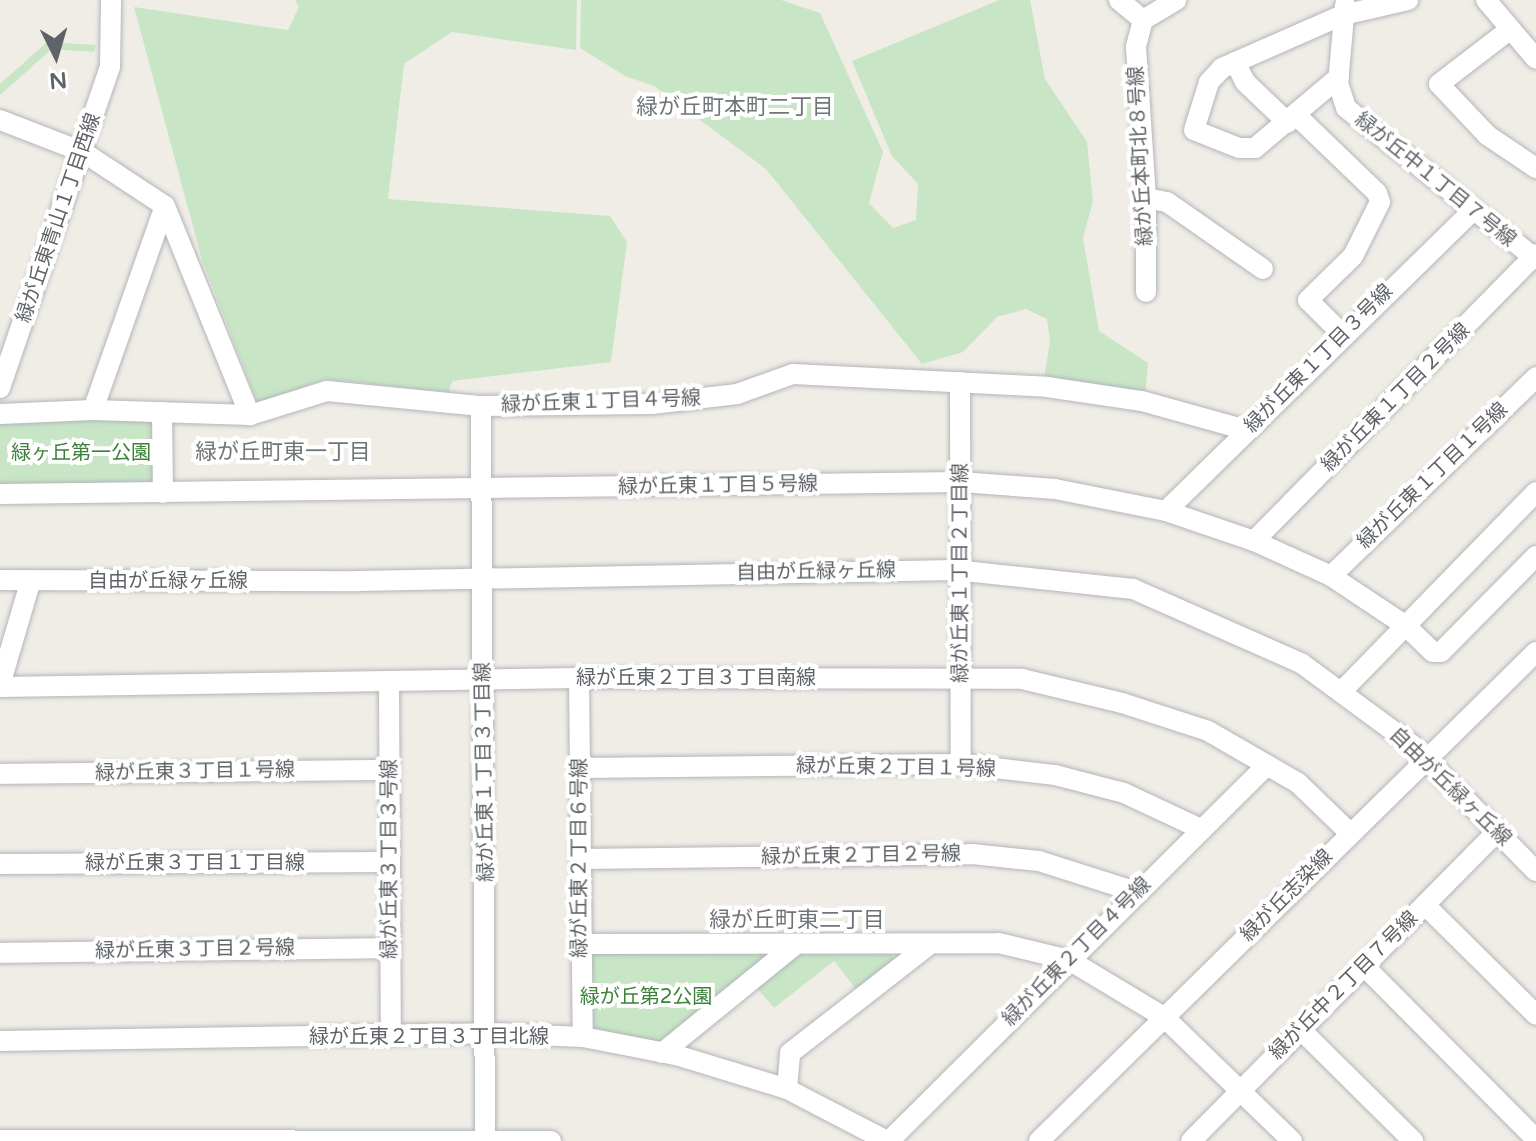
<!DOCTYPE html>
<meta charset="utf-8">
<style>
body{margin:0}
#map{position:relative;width:1536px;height:1141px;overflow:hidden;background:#f0ede7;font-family:"Varela Round","Noto Sans JP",sans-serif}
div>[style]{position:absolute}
.green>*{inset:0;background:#c8e6c6}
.roads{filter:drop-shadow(0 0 2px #b2b5b9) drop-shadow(0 0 2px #b2b5b9)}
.minor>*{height:20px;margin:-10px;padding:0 10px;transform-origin:10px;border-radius:10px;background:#fff}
span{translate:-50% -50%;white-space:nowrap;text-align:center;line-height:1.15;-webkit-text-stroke:8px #fff;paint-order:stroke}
.street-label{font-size:20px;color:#5f6367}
.park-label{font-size:20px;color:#3c823a}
.neighbourhood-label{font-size:22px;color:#707578}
.north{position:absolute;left:16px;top:16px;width:80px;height:80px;-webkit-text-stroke:6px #fff;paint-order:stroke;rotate:175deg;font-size:22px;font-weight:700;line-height:32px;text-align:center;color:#5f6367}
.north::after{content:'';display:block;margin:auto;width:28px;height:36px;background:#5f6367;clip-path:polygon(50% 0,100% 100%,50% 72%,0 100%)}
</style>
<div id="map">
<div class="green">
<i style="clip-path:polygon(295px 0,577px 0,576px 50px,452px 32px,404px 64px,388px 199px,610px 216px,627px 242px,611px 362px,452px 381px,449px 392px,325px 379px,258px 404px,202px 260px,134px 7px,288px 30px,299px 7px)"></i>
<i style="clip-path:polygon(581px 0,781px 0,820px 13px,883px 152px,869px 203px,893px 228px,916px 220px,918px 184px,892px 156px,852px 61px,999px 0,1030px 0,1045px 79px,1087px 142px,1093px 201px,1083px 238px,1099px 331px,1148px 363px,1145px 396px,1044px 379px,1050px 341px,1047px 319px,1026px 309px,997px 317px,963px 352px,922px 364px,766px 169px,654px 86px,625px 76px,580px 48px)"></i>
<i style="clip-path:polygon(47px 42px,96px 45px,94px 52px,52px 49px,0 95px,0 84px)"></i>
<i style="clip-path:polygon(162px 412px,163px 493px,0 494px,0 414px)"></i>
<i style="clip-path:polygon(580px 944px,796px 944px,662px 1053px,583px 1037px)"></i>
<i style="clip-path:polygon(890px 951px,894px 959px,856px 989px,834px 961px,774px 1008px,756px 987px,800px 952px)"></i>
</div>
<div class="roads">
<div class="minor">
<i style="left:1119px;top:0;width:31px;rotate:40deg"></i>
<i style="left:1143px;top:20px;width:39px;rotate:-31deg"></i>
<i style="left:1486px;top:0;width:77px;rotate:49.7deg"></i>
<i style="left:1345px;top:5px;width:78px;rotate:95.1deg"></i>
<i style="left:1338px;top:83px;width:26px;rotate:72deg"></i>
<i style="left:1346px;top:108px;width:243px;rotate:38.5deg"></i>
<i style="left:1143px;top:20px;width:28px;rotate:105deg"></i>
<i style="left:1136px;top:47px;width:151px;rotate:86.2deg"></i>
<i style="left:1146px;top:198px;width:94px;rotate:90deg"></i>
<i style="left:1508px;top:31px;width:87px;rotate:142.5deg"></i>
<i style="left:1439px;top:84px;width:70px;rotate:46.7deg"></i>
<i style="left:1487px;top:135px;width:59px;rotate:34deg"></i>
<i style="left:1235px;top:62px;width:22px;rotate:63deg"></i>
<i style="left:1245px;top:82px;width:59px;rotate:43.6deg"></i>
<i style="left:1339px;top:77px;width:110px;rotate:139.8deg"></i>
<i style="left:1255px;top:148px;width:16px;rotate:180deg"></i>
<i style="left:1239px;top:148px;width:48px;rotate:-158.2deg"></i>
<i style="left:1194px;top:130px;width:50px;rotate:-72.6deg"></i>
<i style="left:1209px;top:82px;width:19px;rotate:-47deg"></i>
<i style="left:1222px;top:68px;width:132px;rotate:-23.7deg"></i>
<i style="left:1343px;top:15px;width:67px;rotate:-13deg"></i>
<i style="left:1296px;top:115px;width:112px;rotate:43.9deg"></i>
<i style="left:1377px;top:193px;width:9px;rotate:72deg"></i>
<i style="left:1380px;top:202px;width:60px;rotate:116.6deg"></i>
<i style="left:1353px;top:256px;width:63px;rotate:135.6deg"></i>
<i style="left:1308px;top:300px;width:48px;rotate:45deg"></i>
<i style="left:0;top:120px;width:89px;rotate:21.1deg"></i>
<i style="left:83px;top:152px;width:98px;rotate:33.4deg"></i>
<i style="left:165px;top:206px;width:226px;rotate:67.9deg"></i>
<i style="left:1146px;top:198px;width:21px;rotate:11deg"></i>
<i style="left:1167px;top:202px;width:117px;rotate:34.9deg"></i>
<i style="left:960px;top:382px;width:382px;rotate:89.9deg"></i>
<i style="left:0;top:388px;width:339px;rotate:-71.1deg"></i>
<i style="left:110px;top:67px;width:67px;rotate:-89.1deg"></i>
<i style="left:481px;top:406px;width:732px;rotate:89.69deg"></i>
<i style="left:93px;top:410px;width:216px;rotate:-70.6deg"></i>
<i style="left:162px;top:412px;width:81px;rotate:89.3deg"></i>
<i style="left:0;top:414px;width:93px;rotate:-2.5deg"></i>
<i style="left:93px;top:410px;width:157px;rotate:1.8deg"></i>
<i style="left:250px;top:415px;width:81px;rotate:-17.3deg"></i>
<i style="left:327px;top:391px;width:155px;rotate:5.6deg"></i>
<i style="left:481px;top:406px;width:171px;rotate:-0.7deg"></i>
<i style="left:652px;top:404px;width:86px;rotate:-6.7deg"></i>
<i style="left:737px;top:394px;width:59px;rotate:-19.7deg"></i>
<i style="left:793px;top:374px;width:254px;rotate:2.9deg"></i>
<i style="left:1047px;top:387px;width:96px;rotate:8.4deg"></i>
<i style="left:1142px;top:401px;width:108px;rotate:15.6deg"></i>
<i style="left:0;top:494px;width:961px;rotate:-0.72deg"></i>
<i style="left:961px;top:482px;width:94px;rotate:4.3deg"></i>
<i style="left:1055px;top:489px;width:113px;rotate:11.2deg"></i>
<i style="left:1166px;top:511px;width:93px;rotate:18.8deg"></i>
<i style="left:1254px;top:541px;width:85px;rotate:24.4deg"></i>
<i style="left:1331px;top:576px;width:90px;rotate:33.7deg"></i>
<i style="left:1406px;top:626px;width:37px;rotate:44deg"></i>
<i style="left:1433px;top:652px;width:8px"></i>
<i style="left:1441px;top:652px;width:135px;rotate:-45.3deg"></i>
<i style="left:1166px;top:511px;width:430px;rotate:-44.4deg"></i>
<i style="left:1254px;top:541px;width:402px;rotate:-45.5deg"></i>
<i style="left:1331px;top:576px;width:286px;rotate:-44.1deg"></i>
<i style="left:0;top:580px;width:358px;rotate:0.2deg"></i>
<i style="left:358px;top:581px;width:597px;rotate:-1.06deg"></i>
<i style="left:955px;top:570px;width:179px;rotate:6.1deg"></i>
<i style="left:1133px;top:589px;width:184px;rotate:23.8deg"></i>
<i style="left:1301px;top:663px;width:137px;rotate:36.4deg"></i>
<i style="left:1411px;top:744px;width:178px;rotate:45.5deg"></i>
<i style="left:579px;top:678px;width:359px;rotate:89.4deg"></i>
<i style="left:389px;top:682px;width:354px;rotate:89.7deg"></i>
<i style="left:0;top:685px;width:109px;rotate:-73.6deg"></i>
<i style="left:0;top:687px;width:579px;rotate:-0.89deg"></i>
<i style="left:579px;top:678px;width:443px;rotate:0.1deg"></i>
<i style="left:1022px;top:679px;width:103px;rotate:13.5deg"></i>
<i style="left:1122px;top:703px;width:90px;rotate:18deg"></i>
<i style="left:1208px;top:731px;width:104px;rotate:30deg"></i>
<i style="left:1298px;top:783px;width:72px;rotate:43.9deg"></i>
<i style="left:1341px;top:692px;width:279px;rotate:-45.7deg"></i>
<i style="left:579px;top:768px;width:382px;rotate:-0.6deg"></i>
<i style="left:961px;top:764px;width:95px;rotate:6.7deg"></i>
<i style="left:1055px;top:775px;width:71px;rotate:14.6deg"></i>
<i style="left:1124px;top:793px;width:85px;rotate:25.1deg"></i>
<i style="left:0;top:774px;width:390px;rotate:-0.6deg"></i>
<i style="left:580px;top:859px;width:392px;rotate:-0.7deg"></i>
<i style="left:972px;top:854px;width:67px;rotate:6deg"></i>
<i style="left:1039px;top:861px;width:103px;rotate:17.6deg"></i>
<i style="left:0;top:864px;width:390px;rotate:-0.3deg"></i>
<i style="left:1425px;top:905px;width:156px;rotate:44.7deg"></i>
<i style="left:580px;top:944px;width:419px;rotate:-0.1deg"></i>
<i style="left:999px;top:943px;width:72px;rotate:13.7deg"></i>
<i style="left:1069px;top:960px;width:111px;rotate:31deg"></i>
<i style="left:1164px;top:1017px;width:178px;rotate:44.1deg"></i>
<i style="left:0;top:953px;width:391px;rotate:-0.7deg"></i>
<i style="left:1364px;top:966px;width:244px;rotate:45.2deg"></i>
<i style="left:1301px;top:1030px;width:158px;rotate:44.7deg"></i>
<i style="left:0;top:1041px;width:487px;rotate:-0.9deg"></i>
<i style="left:487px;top:1033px;width:96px;rotate:2.4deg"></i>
<i style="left:583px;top:1037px;width:95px;rotate:11deg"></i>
<i style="left:676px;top:1055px;width:116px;rotate:17deg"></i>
<i style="left:787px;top:1089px;width:113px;rotate:27.5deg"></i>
<i style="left:662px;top:1053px;width:173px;rotate:-39.1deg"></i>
<i style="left:787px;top:1089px;width:36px;rotate:-85deg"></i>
<i style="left:790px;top:1053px;width:177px;rotate:-37.9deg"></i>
<i style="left:0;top:1140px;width:551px;rotate:0.1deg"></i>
<i style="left:889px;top:1141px;width:533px;rotate:-44.85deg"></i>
<i style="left:1039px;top:1141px;width:697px;rotate:-44.54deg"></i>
<i style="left:1191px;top:1141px;width:435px;rotate:-45.3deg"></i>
</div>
</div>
<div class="street-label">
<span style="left:1141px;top:156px;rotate:-93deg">緑が丘本町北８号線</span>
<span style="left:1435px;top:180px;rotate:39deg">緑が丘中１丁目７号線</span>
<span style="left:59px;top:218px;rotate:-71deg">緑が丘東青山１丁目西線</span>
<span style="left:1319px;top:359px;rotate:-45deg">緑が丘東１丁目３号線</span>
<span style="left:1396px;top:398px;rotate:-45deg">緑が丘東１丁目２号線</span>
<span style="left:601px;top:402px;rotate:-2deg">緑が丘東１丁目４号線</span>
<span style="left:1433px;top:476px;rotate:-44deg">緑が丘東１丁目１号線</span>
<span style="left:718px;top:486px;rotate:-1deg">緑が丘東１丁目５号線</span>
<span style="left:816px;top:572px;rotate:-1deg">自由が丘緑ヶ丘線</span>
<span style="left:961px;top:573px;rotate:-90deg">緑が丘東１丁目２丁目線</span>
<span style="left:168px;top:581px">自由が丘緑ヶ丘線</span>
<span style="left:696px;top:678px">緑が丘東２丁目３丁目南線</span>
<span style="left:896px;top:768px;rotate:1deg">緑が丘東２丁目１号線</span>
<span style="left:195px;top:772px;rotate:-1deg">緑が丘東３丁目１号線</span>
<span style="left:485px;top:772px;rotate:-91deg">緑が丘東１丁目３丁目線</span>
<span style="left:1450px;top:787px;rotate:44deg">自由が丘緑ヶ丘線</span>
<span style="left:861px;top:856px;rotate:-1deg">緑が丘東２丁目２号線</span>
<span style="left:580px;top:858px;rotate:-90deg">緑が丘東２丁目６号線</span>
<span style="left:390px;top:859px;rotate:-90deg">緑が丘東３丁目３号線</span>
<span style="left:195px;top:863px">緑が丘東３丁目１丁目線</span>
<span style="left:1287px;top:896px;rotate:-45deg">緑が丘志染線</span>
<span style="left:195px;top:950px;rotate:-1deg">緑が丘東３丁目２号線</span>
<span style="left:1077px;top:952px;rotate:-45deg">緑が丘東２丁目４号線</span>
<span style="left:1344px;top:986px;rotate:-45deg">緑が丘中２丁目７号線</span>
<span style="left:429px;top:1037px">緑が丘東２丁目３丁目北線</span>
</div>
<div class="park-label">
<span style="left:81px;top:453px">緑ヶ丘第一公園</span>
<span style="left:646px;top:997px">緑が丘第2公園</span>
</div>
<div class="neighbourhood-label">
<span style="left:735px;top:108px">緑が丘町本町二丁目</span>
<span style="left:283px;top:453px">緑が丘町東一丁目</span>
<span style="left:797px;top:921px">緑が丘町東二丁目</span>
</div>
<div class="north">N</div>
</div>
